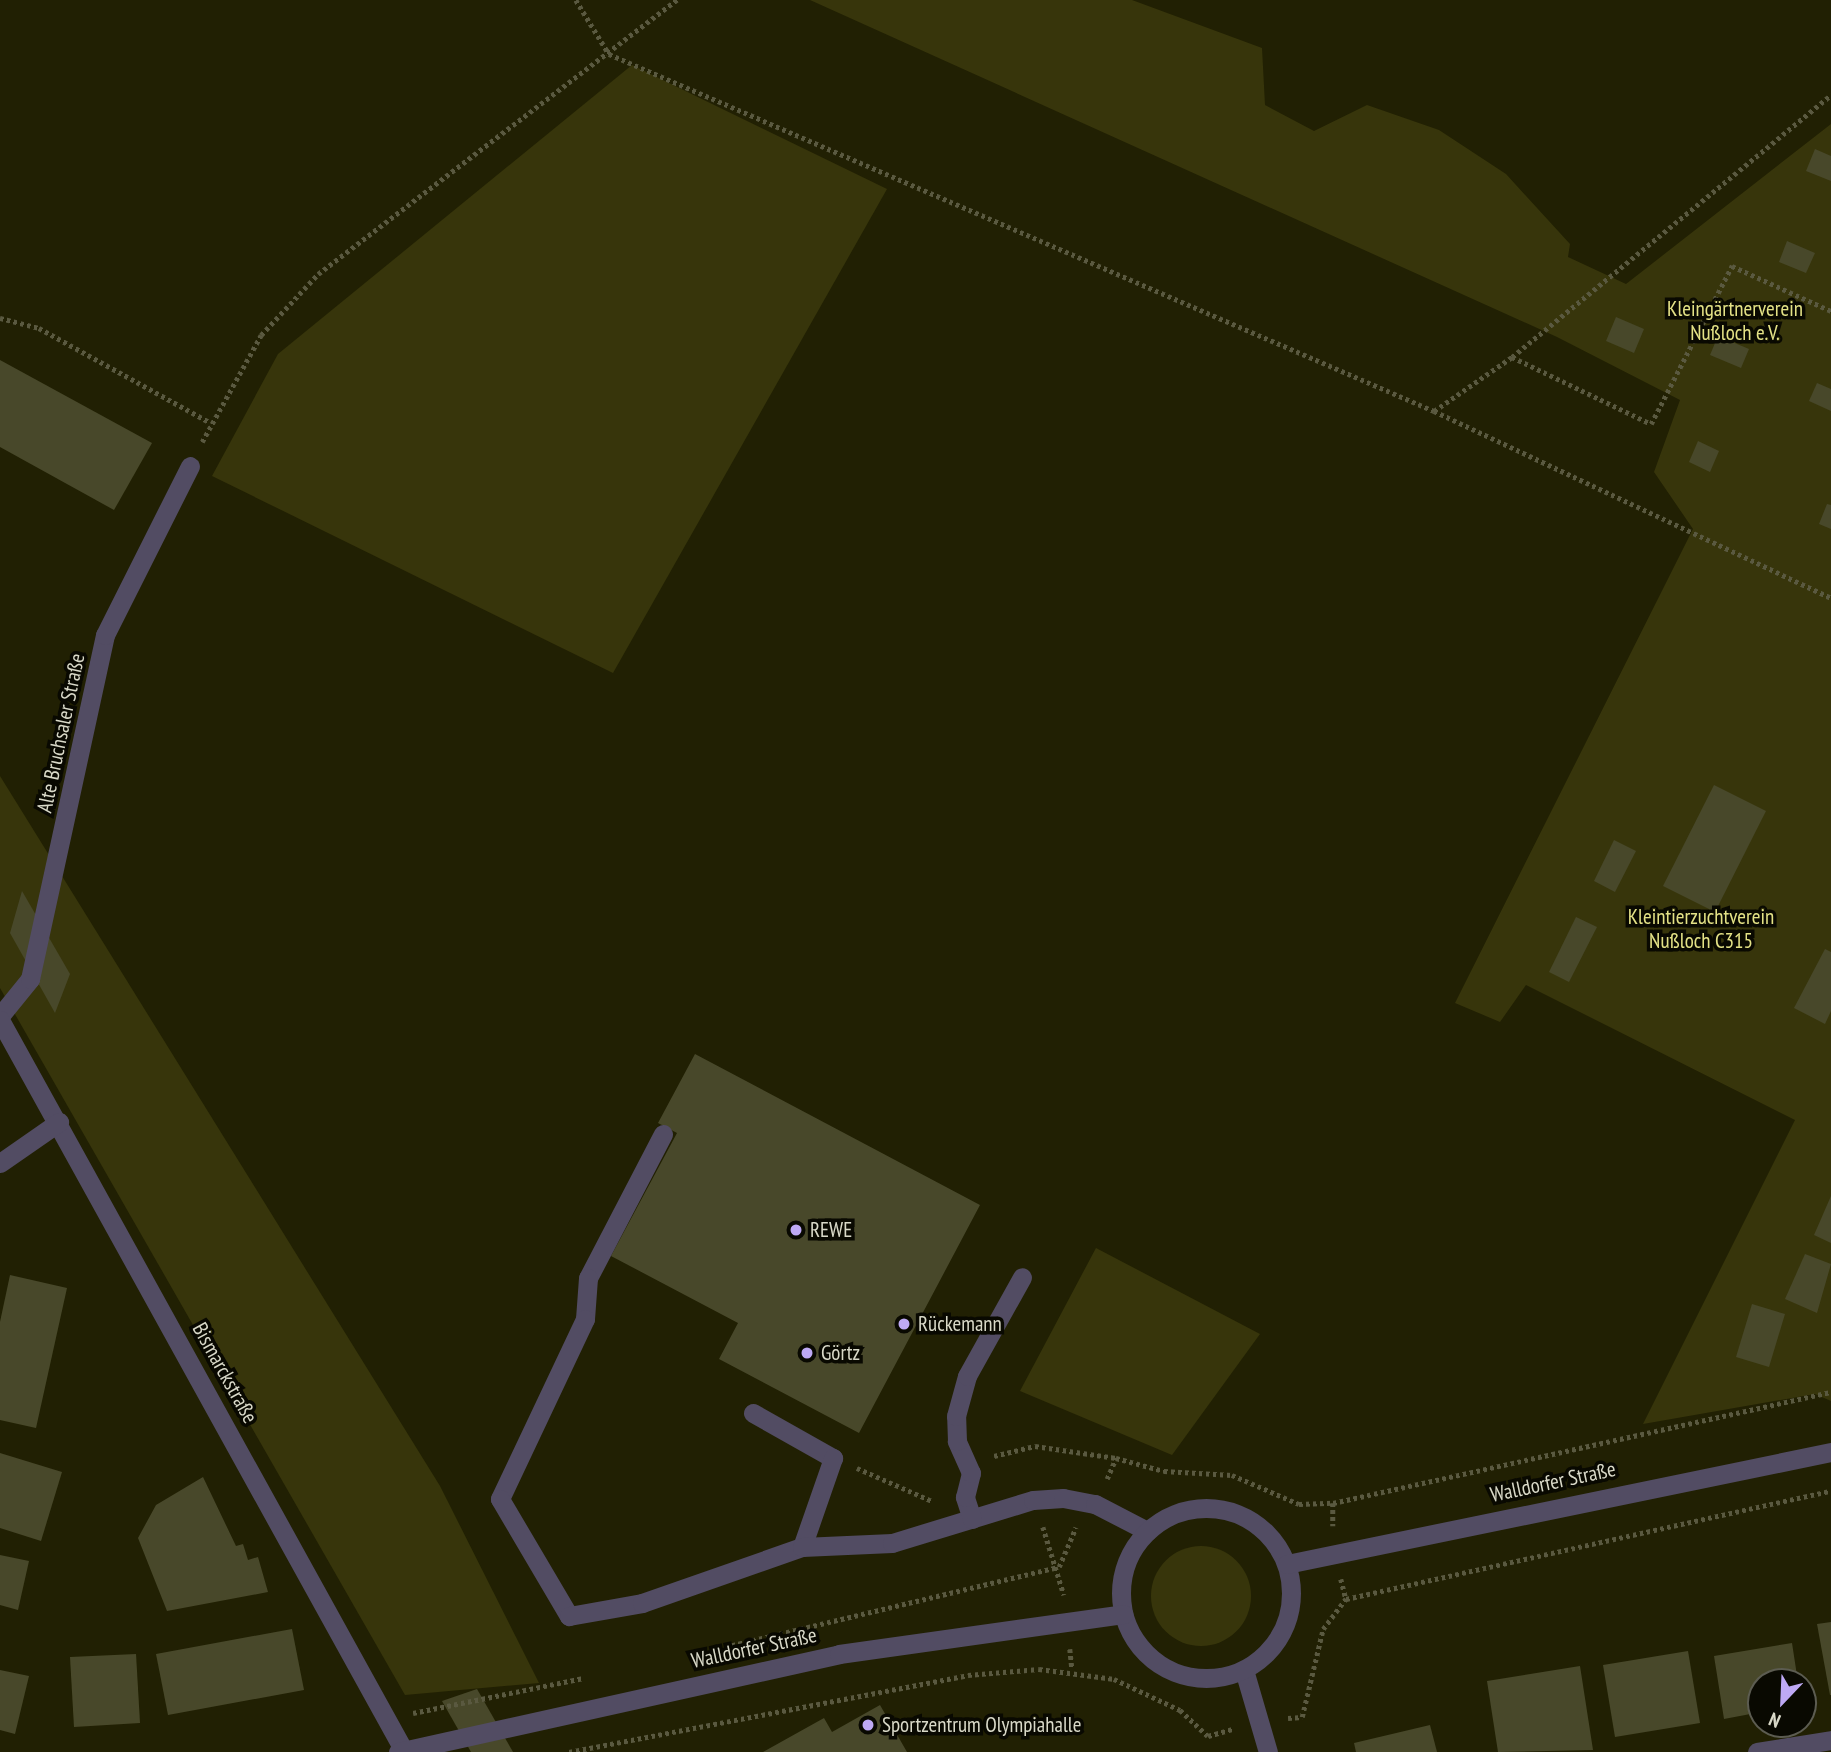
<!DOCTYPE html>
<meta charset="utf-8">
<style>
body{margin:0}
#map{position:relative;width:1831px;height:1752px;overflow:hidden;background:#212003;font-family:"PT Sans Narrow",sans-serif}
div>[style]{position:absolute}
.green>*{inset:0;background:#37350b}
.round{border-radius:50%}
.building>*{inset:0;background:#48482a}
.path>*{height:4.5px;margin-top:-2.25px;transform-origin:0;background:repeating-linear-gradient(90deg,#5a5940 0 3.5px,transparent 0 7px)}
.service>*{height:19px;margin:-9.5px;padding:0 9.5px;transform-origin:9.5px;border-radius:9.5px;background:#524c63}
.minor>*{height:19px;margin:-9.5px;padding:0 9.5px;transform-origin:9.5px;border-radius:9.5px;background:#524c63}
.tertiary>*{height:19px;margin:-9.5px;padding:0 9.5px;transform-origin:9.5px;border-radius:9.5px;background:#524c63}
.tertiary>.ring{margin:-9.5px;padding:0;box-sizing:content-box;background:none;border:19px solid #524c63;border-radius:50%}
.dots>*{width:19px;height:19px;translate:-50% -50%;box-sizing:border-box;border:4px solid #090901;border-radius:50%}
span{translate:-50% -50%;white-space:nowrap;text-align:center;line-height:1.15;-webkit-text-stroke:7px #090901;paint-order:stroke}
.park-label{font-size:21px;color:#e4e286}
.street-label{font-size:21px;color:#d9d9c8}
.poi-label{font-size:21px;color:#d9d9c8}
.left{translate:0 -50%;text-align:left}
.north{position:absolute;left:1747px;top:1668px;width:70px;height:70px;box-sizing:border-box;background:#090901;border:2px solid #5c5c51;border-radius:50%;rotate:203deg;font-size:19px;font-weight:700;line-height:28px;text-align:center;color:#d9d9c8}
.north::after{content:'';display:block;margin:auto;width:24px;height:32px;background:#bea9f4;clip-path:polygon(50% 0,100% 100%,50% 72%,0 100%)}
</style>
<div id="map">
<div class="green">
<i style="clip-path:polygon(810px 0,1132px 0,1262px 48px,1265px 105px,1314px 131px,1367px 105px,1439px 130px,1506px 174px,1570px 244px,1568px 257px,1626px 284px,1831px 124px,1831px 1401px,1815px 1394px,1643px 1424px,1795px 1120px,1526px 985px,1500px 1022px,1455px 1003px,1693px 529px,1654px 472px,1680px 400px,1557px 337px)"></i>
<i style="clip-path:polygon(632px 65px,887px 189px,613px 673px,212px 476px,278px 354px)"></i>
<i style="clip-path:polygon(0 776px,440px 1486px,539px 1683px,405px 1695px,0 988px)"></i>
<i style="clip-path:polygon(1096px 1248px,1260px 1334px,1172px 1455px,1020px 1391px)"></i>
<i class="round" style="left:1151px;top:1546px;width:100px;height:100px"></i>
</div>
<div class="building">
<i style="clip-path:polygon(1815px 149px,1831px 156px,1831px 181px,1806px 171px)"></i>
<i style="clip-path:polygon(1787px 241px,1815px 253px,1806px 273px,1779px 262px)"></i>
<i style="clip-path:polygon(1616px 317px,1644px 329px,1634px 353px,1606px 341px)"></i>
<i style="clip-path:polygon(1718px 336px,1749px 349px,1741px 368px,1710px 355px)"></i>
<i style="clip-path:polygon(0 360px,152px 443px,114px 510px,0 447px)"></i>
<i style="clip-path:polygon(1817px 383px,1831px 389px,1831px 411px,1809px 401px)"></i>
<i style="clip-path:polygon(1698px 441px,1719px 451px,1710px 472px,1689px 462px)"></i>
<i style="clip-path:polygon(1827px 504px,1831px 505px,1831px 529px,1819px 524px)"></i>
<i style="clip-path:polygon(1714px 785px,1766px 811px,1715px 912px,1663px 886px)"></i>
<i style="clip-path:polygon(1614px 840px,1636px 851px,1615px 892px,1594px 881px)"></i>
<i style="clip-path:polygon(22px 891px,70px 974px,55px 1013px,10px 933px)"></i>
<i style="clip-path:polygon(1576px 917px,1597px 927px,1569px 982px,1549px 972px)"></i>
<i style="clip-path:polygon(1825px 949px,1831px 952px,1831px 1011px,1825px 1024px,1794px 1008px)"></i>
<i style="clip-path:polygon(695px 1054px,980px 1205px,859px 1433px,719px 1359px,738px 1323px,611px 1256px,677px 1133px,658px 1123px)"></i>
<i style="clip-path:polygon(1831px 1196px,1831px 1243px,1814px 1235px)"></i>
<i style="clip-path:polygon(1805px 1254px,1831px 1264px,1817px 1313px,1785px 1299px)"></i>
<i style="clip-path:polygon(10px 1275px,67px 1288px,36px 1428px,0 1420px,0 1322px)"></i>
<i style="clip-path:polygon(1752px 1304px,1785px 1314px,1769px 1367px,1736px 1357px)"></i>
<i style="clip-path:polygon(0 1453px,62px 1472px,41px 1541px,0 1528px)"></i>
<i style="clip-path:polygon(203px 1477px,236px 1546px,243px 1544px,248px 1560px,258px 1557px,268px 1592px,167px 1611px,138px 1538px,156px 1505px)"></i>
<i style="clip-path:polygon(0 1555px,29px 1561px,18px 1610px,0 1605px)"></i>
<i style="clip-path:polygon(1831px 1622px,1831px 1695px,1830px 1695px,1817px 1624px)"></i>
<i style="clip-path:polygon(292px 1629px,304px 1690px,168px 1715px,156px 1654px)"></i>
<i style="clip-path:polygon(1792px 1643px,1798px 1682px,1761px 1682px,1761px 1712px,1724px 1719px,1714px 1656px)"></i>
<i style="clip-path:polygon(1688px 1651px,1700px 1723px,1615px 1737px,1603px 1665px)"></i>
<i style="clip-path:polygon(136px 1654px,140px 1723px,74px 1727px,70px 1657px)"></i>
<i style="clip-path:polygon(1580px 1666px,1593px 1750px,1498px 1752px,1487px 1681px)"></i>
<i style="clip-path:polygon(0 1670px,29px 1676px,15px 1734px,0 1730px)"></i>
<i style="clip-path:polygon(477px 1689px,513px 1752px,471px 1752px,442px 1701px)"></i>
<i style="clip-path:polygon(880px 1705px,907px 1752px,763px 1752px,824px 1718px,832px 1732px)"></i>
<i style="clip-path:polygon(1430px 1725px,1437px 1752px,1356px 1752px,1354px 1743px)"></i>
</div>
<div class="path">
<i style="left:576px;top:0;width:63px;rotate:58.6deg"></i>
<i style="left:609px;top:54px;width:899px;rotate:23.4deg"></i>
<i style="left:1434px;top:411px;width:439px;rotate:25.2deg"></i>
<i style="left:0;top:318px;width:40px;rotate:14.4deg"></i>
<i style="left:39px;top:328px;width:196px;rotate:28.9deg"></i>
<i style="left:1512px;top:357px;width:413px;rotate:-39.4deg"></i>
<i style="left:1434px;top:411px;width:95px;rotate:-34.7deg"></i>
<i style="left:1512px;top:357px;width:154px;rotate:25.7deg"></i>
<i style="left:1651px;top:424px;width:178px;rotate:-62.9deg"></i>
<i style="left:1732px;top:266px;width:109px;rotate:24.4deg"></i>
<i style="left:202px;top:442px;width:122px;rotate:-61.1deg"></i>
<i style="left:261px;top:335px;width:83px;rotate:-46.9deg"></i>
<i style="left:318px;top:274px;width:452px;rotate:-37.4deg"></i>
<i style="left:994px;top:1456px;width:42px;rotate:-13.7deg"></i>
<i style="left:1035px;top:1446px;width:82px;rotate:8.4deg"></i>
<i style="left:857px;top:1468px;width:82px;rotate:23.7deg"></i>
<i style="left:1107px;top:1479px;width:23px;rotate:-67deg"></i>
<i style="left:1116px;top:1458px;width:50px;rotate:15.2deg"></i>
<i style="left:1164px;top:1471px;width:68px;rotate:3.4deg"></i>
<i style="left:1232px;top:1475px;width:73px;rotate:23.4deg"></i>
<i style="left:1299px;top:1504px;width:34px;rotate:-2deg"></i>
<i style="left:1333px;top:1503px;width:23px;rotate:90deg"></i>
<i style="left:1333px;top:1503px;width:510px;rotate:-12.57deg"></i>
<i style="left:1043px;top:1527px;width:71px;rotate:72.8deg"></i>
<i style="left:1341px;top:1579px;width:21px;rotate:76deg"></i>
<i style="left:725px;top:1647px;width:343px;rotate:-13.5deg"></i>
<i style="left:1059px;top:1567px;width:43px;rotate:-67deg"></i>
<i style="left:1070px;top:1649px;width:20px;rotate:84deg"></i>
<i style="left:413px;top:1713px;width:174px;rotate:-11.6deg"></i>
<i style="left:1288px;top:1718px;width:14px;rotate:-4deg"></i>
<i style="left:1302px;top:1717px;width:90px;rotate:-76.6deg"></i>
<i style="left:1323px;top:1629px;width:38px;rotate:-53deg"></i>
<i style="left:1346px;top:1599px;width:497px;rotate:-12.6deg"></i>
<i style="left:569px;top:1752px;width:406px;rotate:-10.9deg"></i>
<i style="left:968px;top:1675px;width:71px;rotate:-4.8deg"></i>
<i style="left:1039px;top:1669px;width:76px;rotate:7.6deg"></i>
<i style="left:1114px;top:1679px;width:73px;rotate:25.2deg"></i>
<i style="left:1180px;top:1710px;width:38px;rotate:43deg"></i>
<i style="left:1208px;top:1736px;width:25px;rotate:-16deg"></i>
</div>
<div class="service">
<i style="left:663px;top:1134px;width:162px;rotate:117.5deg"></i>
<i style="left:588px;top:1278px;width:41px;rotate:94.2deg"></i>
<i style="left:585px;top:1319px;width:199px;rotate:115.3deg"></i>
<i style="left:500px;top:1499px;width:136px;rotate:59.5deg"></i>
<i style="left:569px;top:1616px;width:74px;rotate:-10.1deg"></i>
<i style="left:642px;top:1603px;width:170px;rotate:-19.3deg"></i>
<i style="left:753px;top:1413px;width:92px;rotate:29.4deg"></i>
<i style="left:833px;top:1458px;width:94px;rotate:109.2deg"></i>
<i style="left:802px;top:1547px;width:90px;rotate:-2.5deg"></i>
<i style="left:892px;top:1543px;width:147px;rotate:-17deg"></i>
<i style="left:1033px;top:1500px;width:30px;rotate:-4deg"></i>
<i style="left:1063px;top:1498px;width:33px;rotate:11deg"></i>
<i style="left:1095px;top:1504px;width:59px;rotate:27.4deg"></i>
<i style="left:972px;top:1519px;width:23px;rotate:-108deg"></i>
<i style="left:965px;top:1497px;width:25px;rotate:-76deg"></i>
<i style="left:971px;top:1473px;width:35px;rotate:-114deg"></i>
<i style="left:957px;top:1441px;width:25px;rotate:-92deg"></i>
<i style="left:956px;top:1416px;width:41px;rotate:-74.6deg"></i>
<i style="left:967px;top:1376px;width:113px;rotate:-60.9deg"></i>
</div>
<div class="minor">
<i style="left:0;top:1016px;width:48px;rotate:-51deg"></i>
<i style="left:30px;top:979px;width:352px;rotate:-77.7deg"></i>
<i style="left:105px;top:635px;width:189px;rotate:-63.3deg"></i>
<i style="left:0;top:1020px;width:835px;rotate:61.07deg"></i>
<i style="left:0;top:1163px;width:72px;rotate:-34.8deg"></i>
<i style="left:1244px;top:1670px;width:85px;rotate:73.7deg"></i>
<i style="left:1757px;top:1752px;width:75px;rotate:-9.2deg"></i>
</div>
<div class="tertiary">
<i class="ring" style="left:1121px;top:1508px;width:151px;height:151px"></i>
<i style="left:1287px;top:1564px;width:555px;rotate:-11.63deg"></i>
<i style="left:398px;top:1752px;width:452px;rotate:-12.5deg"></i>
<i style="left:839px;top:1654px;width:287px;rotate:-8deg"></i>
</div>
<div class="dots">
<i style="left:796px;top:1230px;background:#bea9f4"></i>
<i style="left:904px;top:1324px;background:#bea9f4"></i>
<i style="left:807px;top:1353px;background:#bea9f4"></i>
<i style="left:868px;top:1725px;background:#bea9f4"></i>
</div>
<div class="park-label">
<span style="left:1735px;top:321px">Kleingärtnerverein<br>Nußloch e.V.</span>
<span style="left:1701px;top:929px">Kleintierzuchtverein<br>Nußloch C315</span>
</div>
<div class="street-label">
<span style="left:61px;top:733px;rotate:-78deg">Alte Bruchsaler Straße</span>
<span style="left:225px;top:1373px;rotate:61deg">Bismarckstraße</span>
<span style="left:1553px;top:1482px;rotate:-12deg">Walldorfer Straße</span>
<span style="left:754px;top:1648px;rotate:-12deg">Walldorfer Straße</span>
</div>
<div class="poi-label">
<span class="left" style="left:810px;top:1230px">REWE</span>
<span class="left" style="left:918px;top:1324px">Rückemann</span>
<span class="left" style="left:821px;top:1353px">Görtz</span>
<span class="left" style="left:882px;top:1725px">Sportzentrum Olympiahalle</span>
</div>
<div class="north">N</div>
</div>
